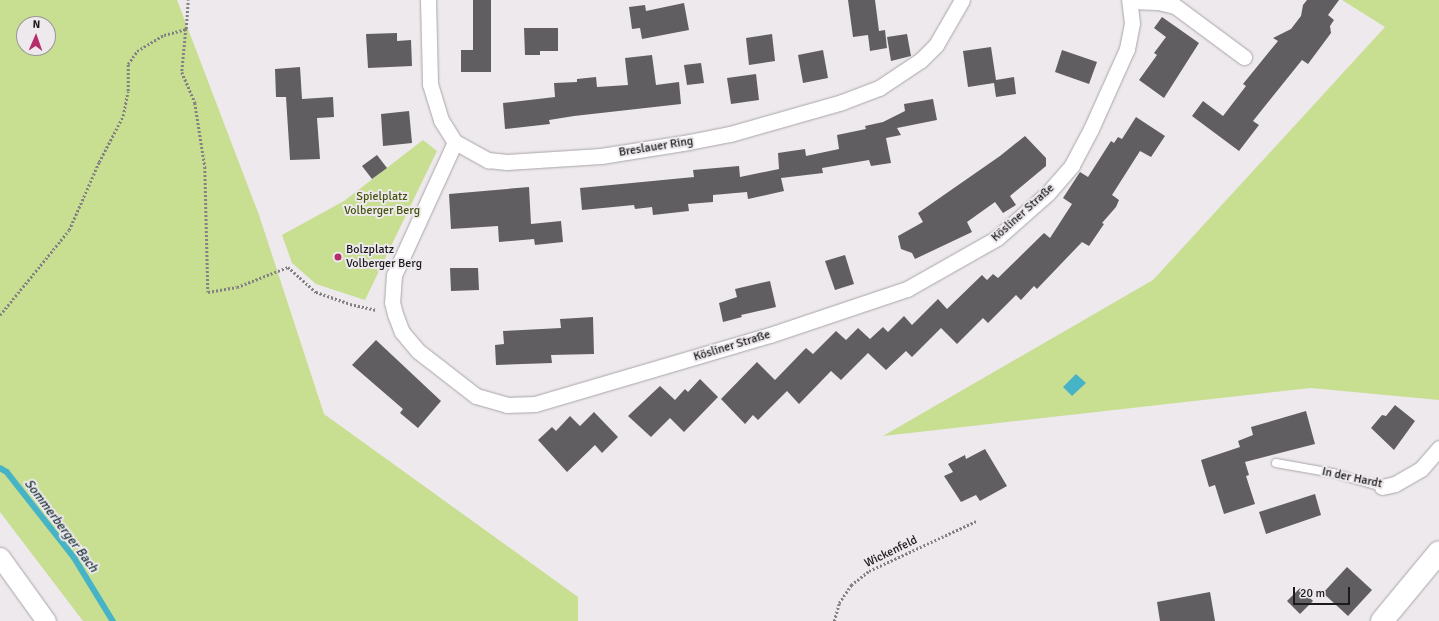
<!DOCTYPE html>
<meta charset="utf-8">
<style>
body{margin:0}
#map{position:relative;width:1439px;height:621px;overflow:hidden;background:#ede9ed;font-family:Signika,sans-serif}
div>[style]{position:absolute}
.green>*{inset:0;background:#c8de91}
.water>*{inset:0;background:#47b3c7}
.stream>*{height:5.5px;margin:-2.75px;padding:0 2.75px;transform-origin:2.75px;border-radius:2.75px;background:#47b3c7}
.building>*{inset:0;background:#615e61}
.path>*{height:2.5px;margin-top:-1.25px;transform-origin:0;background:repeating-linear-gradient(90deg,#848184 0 2px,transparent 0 4px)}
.roads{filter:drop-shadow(0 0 1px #a9a5a9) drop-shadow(0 0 1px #a9a5a9)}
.service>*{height:8px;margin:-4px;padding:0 4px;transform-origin:4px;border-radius:4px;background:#fff}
.minor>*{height:15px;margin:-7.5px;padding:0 7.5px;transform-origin:7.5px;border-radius:7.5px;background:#fff}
.tertiary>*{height:19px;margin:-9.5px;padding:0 9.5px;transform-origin:9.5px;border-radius:9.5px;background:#fff}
.secondary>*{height:22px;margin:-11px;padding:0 11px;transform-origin:11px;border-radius:11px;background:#fff}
.dots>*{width:11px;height:11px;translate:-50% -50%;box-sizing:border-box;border:2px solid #ede9ed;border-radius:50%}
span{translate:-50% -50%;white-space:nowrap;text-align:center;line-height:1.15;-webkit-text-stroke:4px #ede9ed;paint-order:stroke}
.street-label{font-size:12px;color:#1c1a1c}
.park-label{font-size:12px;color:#45540d}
.poi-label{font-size:12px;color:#1c1a1c}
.left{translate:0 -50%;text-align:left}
.water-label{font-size:13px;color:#1d353a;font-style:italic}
.north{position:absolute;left:16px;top:16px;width:40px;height:40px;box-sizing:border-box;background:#ede9ed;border:1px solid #999699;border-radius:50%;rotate:2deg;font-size:11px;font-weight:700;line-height:16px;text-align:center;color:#1c1a1c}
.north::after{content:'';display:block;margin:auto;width:14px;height:18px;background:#b62d6b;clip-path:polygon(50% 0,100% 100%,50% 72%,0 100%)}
.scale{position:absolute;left:1293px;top:587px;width:57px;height:18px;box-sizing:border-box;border:2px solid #1c1a1c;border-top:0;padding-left:5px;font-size:12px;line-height:14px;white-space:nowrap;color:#1c1a1c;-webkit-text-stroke:3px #ede9ed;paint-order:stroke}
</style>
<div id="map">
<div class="green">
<i style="clip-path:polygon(evenodd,0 0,177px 0,259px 215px,324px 414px,578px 597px,578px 621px,83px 621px,0 512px,0 0,24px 24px,48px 24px,48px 48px,24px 48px,24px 24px)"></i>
<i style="clip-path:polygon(1342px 0,1439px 0,1439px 400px,1311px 388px,883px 436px,1153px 280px,1385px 27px)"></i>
<i style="clip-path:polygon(423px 140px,437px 151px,365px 300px,316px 284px,292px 263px,282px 235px,344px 201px)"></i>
</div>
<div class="water">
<i style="clip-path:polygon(1076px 374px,1086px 383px,1072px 396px,1063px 387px)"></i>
</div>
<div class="stream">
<i style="left:0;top:468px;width:8px;rotate:30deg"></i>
<i style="left:7px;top:472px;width:108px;rotate:51.8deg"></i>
<i style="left:74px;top:557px;width:75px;rotate:58.6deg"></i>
</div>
<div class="building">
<i style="clip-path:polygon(473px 0,491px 0,491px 72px,461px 72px,461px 50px,473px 50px)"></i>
<i style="clip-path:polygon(848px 0,875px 0,879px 31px,885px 30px,887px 48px,870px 51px,868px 35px,853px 37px)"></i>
<i style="clip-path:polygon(1307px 0,1339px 0,1328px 15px,1334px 20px,1330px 26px,1331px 33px,1308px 64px,1302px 60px,1253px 121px,1259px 125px,1239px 151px,1192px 116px,1203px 101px,1223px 116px,1246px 86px,1243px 84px,1278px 41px,1273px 38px,1291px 29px,1301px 16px,1303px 5px)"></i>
<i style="clip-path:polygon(684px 3px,689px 30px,642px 39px,640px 28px,632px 29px,629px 7px,645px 5px,646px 11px)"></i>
<i style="clip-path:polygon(1162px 17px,1199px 43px,1164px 98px,1139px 80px,1157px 55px,1154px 53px,1166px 37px,1154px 28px)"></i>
<i style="clip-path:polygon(524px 28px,558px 28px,558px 51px,540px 51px,540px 55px,525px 55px)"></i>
<i style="clip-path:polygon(397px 33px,397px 41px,411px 40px,412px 66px,368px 68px,366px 34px)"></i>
<i style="clip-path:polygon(772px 34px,775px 61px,749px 65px,746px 38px)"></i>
<i style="clip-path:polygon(907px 34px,911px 56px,891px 61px,887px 37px)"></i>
<i style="clip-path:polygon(991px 47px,996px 80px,1014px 77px,1016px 94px,996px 97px,994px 83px,968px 87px,963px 51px)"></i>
<i style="clip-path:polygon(823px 50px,828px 78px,803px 83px,798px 55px)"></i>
<i style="clip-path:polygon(1062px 50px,1097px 62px,1089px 84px,1055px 72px)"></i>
<i style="clip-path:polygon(652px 55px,656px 85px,679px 82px,681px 104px,574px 116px,549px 120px,550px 124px,505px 129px,503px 103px,555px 97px,554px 83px,577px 82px,577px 79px,596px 77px,597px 87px,628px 85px,625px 58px)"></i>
<i style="clip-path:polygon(701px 63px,704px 83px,687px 85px,684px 65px)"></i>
<i style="clip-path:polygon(300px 67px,302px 99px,333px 97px,334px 117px,317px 118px,320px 159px,290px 160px,286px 97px,276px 97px,275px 69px)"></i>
<i style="clip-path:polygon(756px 74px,759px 100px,731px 104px,727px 78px)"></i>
<i style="clip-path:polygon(933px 99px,937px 120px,897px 128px,901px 135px,886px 138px,891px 163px,871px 166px,869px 160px,822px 168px,823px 173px,781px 178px,784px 191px,748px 199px,747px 192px,713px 195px,713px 202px,688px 204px,689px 211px,653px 215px,652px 207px,635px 209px,634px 205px,582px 210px,580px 188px,694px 177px,693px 170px,739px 166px,740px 177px,779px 169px,778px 153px,805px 149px,806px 156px,839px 149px,837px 135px,866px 129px,865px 126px,883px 122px,905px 111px,904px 104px)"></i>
<i style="clip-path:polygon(409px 111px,412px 143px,383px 146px,381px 114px)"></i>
<i style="clip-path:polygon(1136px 117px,1165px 136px,1151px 157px,1140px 151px,1112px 195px,1119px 200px,1116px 207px,1102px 223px,1104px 224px,1089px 246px,1082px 242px,1037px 289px,1034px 286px,1021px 300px,1016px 295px,988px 323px,983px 318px,957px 344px,941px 328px,912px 357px,906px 351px,886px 370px,868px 353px,841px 380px,831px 371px,799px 404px,787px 391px,758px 420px,753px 415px,745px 424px,721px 399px,757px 362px,775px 380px,806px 348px,813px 354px,836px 331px,846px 340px,858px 328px,870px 339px,883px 327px,888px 332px,904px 316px,912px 325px,938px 299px,947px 309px,982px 275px,987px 280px,993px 274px,998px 278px,1044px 233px,1050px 238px,1072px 204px,1063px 198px,1080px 172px,1088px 177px,1111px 141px,1114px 143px,1118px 137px,1122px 139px)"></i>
<i style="clip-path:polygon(1025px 136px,1046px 158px,1046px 166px,1010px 196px,1016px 205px,1003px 213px,995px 202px,967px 222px,972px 232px,915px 259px,912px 253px,901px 249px,898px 236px,923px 222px,918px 213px,1000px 156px)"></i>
<i style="clip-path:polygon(377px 155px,387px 168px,372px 179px,362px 166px)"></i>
<i style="clip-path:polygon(529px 187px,531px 224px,561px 221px,563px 242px,535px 245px,534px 239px,499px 242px,498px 226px,451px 229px,449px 194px)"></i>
<i style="clip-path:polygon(845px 255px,854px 284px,835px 290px,825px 261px)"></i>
<i style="clip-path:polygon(450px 268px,478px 268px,479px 290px,451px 291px)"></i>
<i style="clip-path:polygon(770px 281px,776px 307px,741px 315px,742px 317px,723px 322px,719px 303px,737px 297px,735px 289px)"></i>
<i style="clip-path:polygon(593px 317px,594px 354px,551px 355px,552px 363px,496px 365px,495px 345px,504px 344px,503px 331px,561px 328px,560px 319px)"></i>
<i style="clip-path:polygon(376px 340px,441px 401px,418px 428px,400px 413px,403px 409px,352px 365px)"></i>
<i style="clip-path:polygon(700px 379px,718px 397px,684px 432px,670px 418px,651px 437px,628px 416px,660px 386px,675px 400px,685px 389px,688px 392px)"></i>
<i style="clip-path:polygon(1395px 405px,1415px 421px,1394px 450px,1371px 428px,1382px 415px,1386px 416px)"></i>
<i style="clip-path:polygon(1306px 411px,1315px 444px,1245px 462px,1249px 475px,1246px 476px,1255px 504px,1224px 514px,1215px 485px,1209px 487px,1201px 460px,1240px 447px,1238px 441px,1253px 435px,1251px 427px)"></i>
<i style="clip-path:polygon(594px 412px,618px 437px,602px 453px,595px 445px,567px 472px,538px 440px,552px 427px,556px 431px,570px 416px,580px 426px)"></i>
<i style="clip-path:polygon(985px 449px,1007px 486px,980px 501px,976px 495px,961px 502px,944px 476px,953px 472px,948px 464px,965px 455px,966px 459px)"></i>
<i style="clip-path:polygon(1315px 494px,1321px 515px,1266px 534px,1259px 512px)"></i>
<i style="clip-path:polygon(1347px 567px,1372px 590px,1348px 616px,1323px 593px)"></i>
<i style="clip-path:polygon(1300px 588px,1313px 601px,1300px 614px,1287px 601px)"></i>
<i style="clip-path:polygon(1210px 592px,1215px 621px,1160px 621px,1157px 602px)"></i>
</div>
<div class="path">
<i style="left:186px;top:29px;width:29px;rotate:-86deg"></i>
<i style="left:0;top:315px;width:109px;rotate:-50.9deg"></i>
<i style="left:69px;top:230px;width:74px;rotate:-66.2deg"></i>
<i style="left:99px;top:162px;width:52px;rotate:-62.4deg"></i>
<i style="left:123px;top:116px;width:25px;rotate:-79deg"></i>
<i style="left:128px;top:91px;width:27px;rotate:-90deg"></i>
<i style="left:128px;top:64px;width:16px;rotate:-55deg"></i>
<i style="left:137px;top:51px;width:31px;rotate:-31deg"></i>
<i style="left:164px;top:35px;width:23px;rotate:-15deg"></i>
<i style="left:186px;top:29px;width:43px;rotate:95.3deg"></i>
<i style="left:182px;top:72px;width:34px;rotate:67deg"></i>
<i style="left:195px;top:103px;width:65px;rotate:81.1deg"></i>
<i style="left:205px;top:167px;width:125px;rotate:88.6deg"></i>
<i style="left:208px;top:292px;width:29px;rotate:-10deg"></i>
<i style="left:237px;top:287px;width:55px;rotate:-21.4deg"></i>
<i style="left:288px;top:267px;width:38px;rotate:42deg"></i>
<i style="left:316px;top:292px;width:36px;rotate:19deg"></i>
<i style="left:350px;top:304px;width:27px;rotate:13deg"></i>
<i style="left:834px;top:621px;width:19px;rotate:-74deg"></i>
<i style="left:839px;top:603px;width:22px;rotate:-56deg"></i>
<i style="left:851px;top:585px;width:23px;rotate:-38deg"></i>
<i style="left:869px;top:571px;width:118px;rotate:-25deg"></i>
</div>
<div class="roads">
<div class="service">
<i style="left:1276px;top:463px;width:58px;rotate:10deg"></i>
<i style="left:1333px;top:473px;width:51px;rotate:15.9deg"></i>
</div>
<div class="minor">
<i style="left:428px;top:0;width:84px;rotate:88.6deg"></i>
<i style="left:430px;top:84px;width:38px;rotate:73deg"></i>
<i style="left:441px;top:120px;width:26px;rotate:58deg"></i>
<i style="left:455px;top:142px;width:38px;rotate:29deg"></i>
<i style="left:488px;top:160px;width:19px;rotate:6deg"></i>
<i style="left:507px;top:162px;width:94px;rotate:-3.7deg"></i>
<i style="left:601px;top:156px;width:89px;rotate:-9deg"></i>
<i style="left:689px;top:142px;width:42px;rotate:-11deg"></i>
<i style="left:730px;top:134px;width:116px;rotate:-15.9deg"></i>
<i style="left:842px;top:102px;width:40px;rotate:-21deg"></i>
<i style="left:879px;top:88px;width:50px;rotate:-33.7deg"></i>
<i style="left:921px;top:60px;width:21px;rotate:-45deg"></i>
<i style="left:936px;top:45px;width:52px;rotate:-60deg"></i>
<i style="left:1130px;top:1px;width:28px;rotate:2deg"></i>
<i style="left:1158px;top:2px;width:17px;rotate:13deg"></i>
<i style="left:1175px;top:6px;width:86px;rotate:36.5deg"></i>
<i style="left:455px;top:142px;width:146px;rotate:114.6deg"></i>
<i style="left:394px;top:275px;width:27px;rotate:94deg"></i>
<i style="left:392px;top:302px;width:12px;rotate:76deg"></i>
<i style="left:395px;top:314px;width:19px;rotate:69deg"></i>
<i style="left:402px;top:332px;width:25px;rotate:50deg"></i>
<i style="left:418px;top:351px;width:73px;rotate:37.8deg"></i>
<i style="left:476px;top:396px;width:32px;rotate:16deg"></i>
<i style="left:507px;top:405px;width:28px;rotate:-2deg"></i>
<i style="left:535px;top:404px;width:245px;rotate:-16.4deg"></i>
<i style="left:770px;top:335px;width:145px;rotate:-18.6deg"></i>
<i style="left:907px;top:289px;width:103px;rotate:-29.5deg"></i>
<i style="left:997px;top:238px;width:68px;rotate:-41.4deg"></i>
<i style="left:1048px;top:193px;width:37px;rotate:-49deg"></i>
<i style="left:1072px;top:165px;width:41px;rotate:-62.2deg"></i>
<i style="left:1091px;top:129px;width:88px;rotate:-65.8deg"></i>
<i style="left:1127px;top:49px;width:26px;rotate:-79deg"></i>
<i style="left:1132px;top:23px;width:23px;rotate:-97deg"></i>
<i style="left:1382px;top:487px;width:13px;rotate:-13deg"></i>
<i style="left:1395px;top:484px;width:30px;rotate:-30deg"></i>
<i style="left:1421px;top:469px;width:28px;rotate:-49deg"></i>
</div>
<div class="tertiary">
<i style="left:0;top:557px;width:79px;rotate:54.3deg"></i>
</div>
<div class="secondary">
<i style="left:1382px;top:621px;width:89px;rotate:-50.4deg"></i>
</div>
</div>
<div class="dots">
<i style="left:338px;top:257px;background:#b62d6b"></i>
</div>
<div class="street-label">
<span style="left:656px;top:147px;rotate:-9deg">Breslauer Ring</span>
<span style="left:1023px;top:213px;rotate:-42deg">Kösliner Straße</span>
<span style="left:732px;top:346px;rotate:-17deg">Kösliner Straße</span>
<span style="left:1352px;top:478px;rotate:12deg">In der Hardt</span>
<span style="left:891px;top:552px;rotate:-26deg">Wickenfeld</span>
</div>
<div class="park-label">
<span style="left:382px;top:204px">Spielplatz<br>Volberger Berg</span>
</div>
<div class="poi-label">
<span class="left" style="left:346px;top:257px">Bolzplatz<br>Volberger Berg</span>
</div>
<div class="water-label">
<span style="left:61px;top:526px;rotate:53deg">Sommerberger Bach</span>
</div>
<div class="north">N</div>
<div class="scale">20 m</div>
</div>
